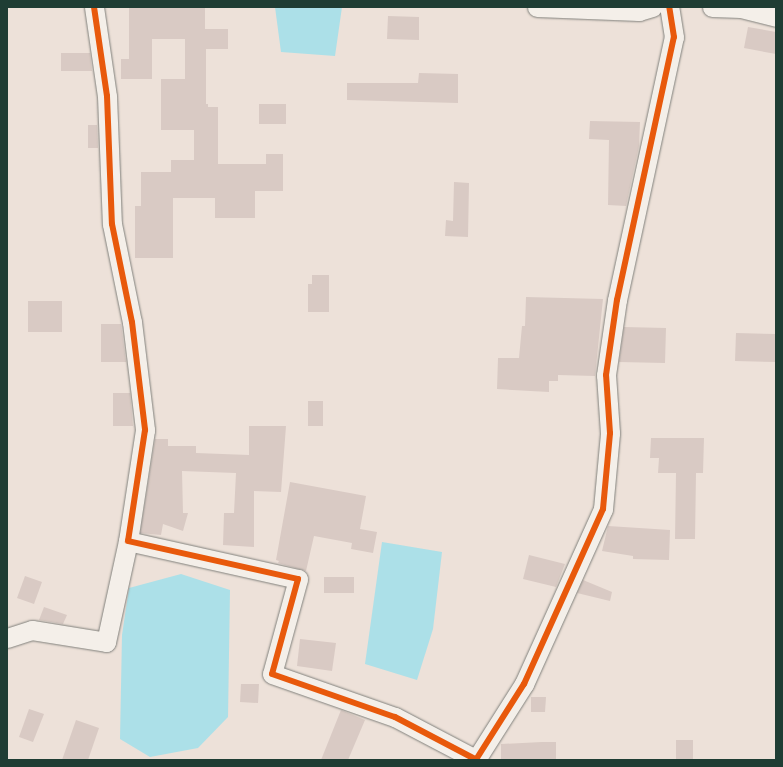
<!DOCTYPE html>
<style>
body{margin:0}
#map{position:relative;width:783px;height:767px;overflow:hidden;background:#ede1d9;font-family:Mynerve,sans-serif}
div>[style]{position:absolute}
.water>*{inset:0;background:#ace0e8}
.building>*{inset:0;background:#d9cac4}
.roads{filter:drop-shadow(0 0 1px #81817c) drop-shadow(0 0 1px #81817c)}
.street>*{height:19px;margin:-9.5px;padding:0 9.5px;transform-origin:9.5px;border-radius:9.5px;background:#f4efe9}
.cycleway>*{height:6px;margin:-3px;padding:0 3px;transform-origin:3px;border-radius:3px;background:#e8590c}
span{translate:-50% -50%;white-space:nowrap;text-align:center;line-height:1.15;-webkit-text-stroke:4px #fcf5e5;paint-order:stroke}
.frame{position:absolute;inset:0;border:8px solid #1f3d34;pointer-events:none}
</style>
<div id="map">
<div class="water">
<i style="clip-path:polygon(275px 7px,342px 7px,335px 56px,281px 52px)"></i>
<i style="clip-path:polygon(382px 542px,442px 552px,433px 629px,417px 680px,365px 664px)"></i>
<i style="clip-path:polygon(181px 574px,230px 590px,228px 717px,198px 748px,150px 757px,120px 739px,122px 635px,129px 588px)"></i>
</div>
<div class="building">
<i style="clip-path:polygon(129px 7px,205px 7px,205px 29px,228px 29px,228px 49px,206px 49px,206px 104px,208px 104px,208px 107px,218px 107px,218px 164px,266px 164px,266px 154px,283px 154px,283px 191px,255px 191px,255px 218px,215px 218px,215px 198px,173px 198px,173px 258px,135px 258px,135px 206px,141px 206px,141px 172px,171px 172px,171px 160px,194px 160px,194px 130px,161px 130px,161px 79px,185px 79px,185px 39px,152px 39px,152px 79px,121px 79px,121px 59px,129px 59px)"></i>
<i style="clip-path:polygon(388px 16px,419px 17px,419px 40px,387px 39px)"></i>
<i style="clip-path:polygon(748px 27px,776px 32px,776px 54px,744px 48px)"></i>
<i style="clip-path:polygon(61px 53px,90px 53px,92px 71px,61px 71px)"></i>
<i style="clip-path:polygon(419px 73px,458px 74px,458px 103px,347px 100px,347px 83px,418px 83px)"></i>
<i style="clip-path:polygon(259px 104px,286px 104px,286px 124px,259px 124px)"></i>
<i style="clip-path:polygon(590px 121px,640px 122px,639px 146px,626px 206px,608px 205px,609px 140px,589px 139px)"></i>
<i style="clip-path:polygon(88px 125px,97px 125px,98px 148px,88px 148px)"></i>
<i style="clip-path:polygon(454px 182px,469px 183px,468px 237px,445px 236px,446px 220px,453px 221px)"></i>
<i style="clip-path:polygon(312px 275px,329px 275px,329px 312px,308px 312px,308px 284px,312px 284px)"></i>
<i style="clip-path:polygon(526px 297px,603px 299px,595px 376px,558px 375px,558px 381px,549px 381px,549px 392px,497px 389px,498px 358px,519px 358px,522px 326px,525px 326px)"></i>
<i style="clip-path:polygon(28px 301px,62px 301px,62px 332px,28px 332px)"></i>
<i style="clip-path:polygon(101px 324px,121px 324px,126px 362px,101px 362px)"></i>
<i style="clip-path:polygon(624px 327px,666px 328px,665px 363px,619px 362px)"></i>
<i style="clip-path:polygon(736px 333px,776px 334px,776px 362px,735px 361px)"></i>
<i style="clip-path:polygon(113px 393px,130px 393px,133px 426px,113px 426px)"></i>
<i style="clip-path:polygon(308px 401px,323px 401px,323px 426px,308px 426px)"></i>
<i style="clip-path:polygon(249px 426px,286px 426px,281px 492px,254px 491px,254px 547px,223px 545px,224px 513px,234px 513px,236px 473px,182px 471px,183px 513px,188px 513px,183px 531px,163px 524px,161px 535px,140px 533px,155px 439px,168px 439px,168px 446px,196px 446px,196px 453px,249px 455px)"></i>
<i style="clip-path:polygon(651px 438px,704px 438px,703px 473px,696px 473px,695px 539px,675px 539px,676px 473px,658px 473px,659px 458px,650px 458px)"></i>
<i style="clip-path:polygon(290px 482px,366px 496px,360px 529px,377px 532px,373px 553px,351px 549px,352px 543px,314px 536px,306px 571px,278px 563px,279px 561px,276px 560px)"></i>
<i style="clip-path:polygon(608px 526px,670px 530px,669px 560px,633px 559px,633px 556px,602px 551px)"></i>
<i style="clip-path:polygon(529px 555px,565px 564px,556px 587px,523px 579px)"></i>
<i style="clip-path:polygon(25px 576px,42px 582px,34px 604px,17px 598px)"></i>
<i style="clip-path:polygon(324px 577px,354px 577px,354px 593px,324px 593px)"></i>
<i style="clip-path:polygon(583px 580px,612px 592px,610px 601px,577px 593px)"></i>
<i style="clip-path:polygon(44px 607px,67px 615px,63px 624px,39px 620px)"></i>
<i style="clip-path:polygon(300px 639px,336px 643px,332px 671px,297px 666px)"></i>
<i style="clip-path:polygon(241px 684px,259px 684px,258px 703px,240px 702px)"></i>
<i style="clip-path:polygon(531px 697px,546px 697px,545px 712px,531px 712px)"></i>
<i style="clip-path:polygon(29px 709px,44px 714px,33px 742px,19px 737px)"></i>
<i style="clip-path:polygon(341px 710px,365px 720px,348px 760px,321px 760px)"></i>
<i style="clip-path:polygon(76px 720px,99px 728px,88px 760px,62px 760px)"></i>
<i style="clip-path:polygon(676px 740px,693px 740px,693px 760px,676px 760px)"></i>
<i style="clip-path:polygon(542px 742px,556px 742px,556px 760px,501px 760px,501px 744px)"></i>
</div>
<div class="roads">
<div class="street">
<i style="left:94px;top:7px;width:90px;rotate:81.7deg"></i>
<i style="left:107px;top:96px;width:128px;rotate:87.8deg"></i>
<i style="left:112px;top:224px;width:100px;rotate:78.5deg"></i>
<i style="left:132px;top:322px;width:109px;rotate:83.1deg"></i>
<i style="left:145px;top:430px;width:112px;rotate:98.7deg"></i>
<i style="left:128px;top:541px;width:174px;rotate:12.6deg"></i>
<i style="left:298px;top:579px;width:98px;rotate:105.3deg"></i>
<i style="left:272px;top:674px;width:130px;rotate:19.3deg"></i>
<i style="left:395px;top:717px;width:93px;rotate:27.7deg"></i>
<i style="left:537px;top:7px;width:102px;rotate:2.2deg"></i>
<i style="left:639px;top:11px;width:14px;rotate:-17deg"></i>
<i style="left:712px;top:7px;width:29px;rotate:2deg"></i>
<i style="left:741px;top:8px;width:36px;rotate:14deg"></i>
<i style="left:7px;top:638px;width:26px;rotate:-18deg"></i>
<i style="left:32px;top:630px;width:75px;rotate:9.2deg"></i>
<i style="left:106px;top:642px;width:103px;rotate:-77.7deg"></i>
<i style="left:477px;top:758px;width:88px;rotate:-57.6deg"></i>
<i style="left:524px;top:684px;width:192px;rotate:-65.7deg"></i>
<i style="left:603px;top:509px;width:76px;rotate:-84.7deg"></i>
<i style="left:610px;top:433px;width:58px;rotate:-93.9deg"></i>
<i style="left:606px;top:375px;width:76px;rotate:-81.7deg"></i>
<i style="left:617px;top:300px;width:269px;rotate:-77.8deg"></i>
<i style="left:674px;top:37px;width:30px;rotate:-99deg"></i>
</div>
</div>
<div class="cycleway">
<i style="left:94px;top:7px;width:90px;rotate:81.7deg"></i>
<i style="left:107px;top:96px;width:128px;rotate:87.8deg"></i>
<i style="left:112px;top:224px;width:100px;rotate:78.5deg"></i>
<i style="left:132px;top:322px;width:109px;rotate:83.1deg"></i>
<i style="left:145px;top:430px;width:112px;rotate:98.7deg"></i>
<i style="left:128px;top:541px;width:174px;rotate:12.6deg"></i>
<i style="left:298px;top:579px;width:98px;rotate:105.3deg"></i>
<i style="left:272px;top:674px;width:130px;rotate:19.3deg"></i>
<i style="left:395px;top:717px;width:93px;rotate:27.7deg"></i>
<i style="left:477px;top:758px;width:88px;rotate:-57.6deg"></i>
<i style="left:524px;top:684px;width:192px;rotate:-65.7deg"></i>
<i style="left:603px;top:509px;width:76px;rotate:-84.7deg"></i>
<i style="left:610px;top:433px;width:58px;rotate:-93.9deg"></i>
<i style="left:606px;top:375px;width:76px;rotate:-81.7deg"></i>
<i style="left:617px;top:300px;width:269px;rotate:-77.8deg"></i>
<i style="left:674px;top:37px;width:30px;rotate:-99deg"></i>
</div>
<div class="frame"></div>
</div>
